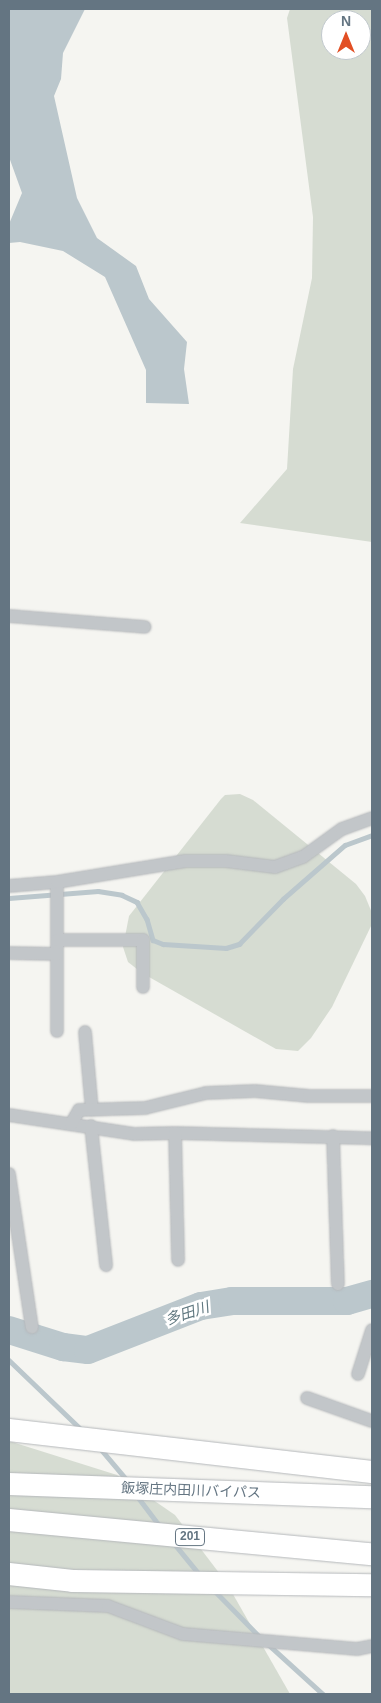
<!DOCTYPE html>
<meta charset="utf-8">
<style>
body{margin:0}
#map{position:relative;width:381px;height:1703px;overflow:hidden;background:#f5f5f1;font-family:Arial,"Noto Sans JP",sans-serif}
div>[style]{position:absolute}
.green>*{inset:0;background:#d6dcd2}
.water>*{inset:0;background:#bbc7cc}
.stream>*{height:4.5px;margin:-2.25px;padding:0 2.25px;transform-origin:2.25px;border-radius:2.25px;background:#bbc7cc}
.river>*{height:28px;margin:-14px;padding:0 14px;transform-origin:14px;border-radius:14px;background:#bbc7cc}
.roads{filter:drop-shadow(0 0 1px #b5b8bb) drop-shadow(0 0 1px #b5b8bb)}
.street>*{height:12px;margin:-6px;padding:0 6px;transform-origin:6px;border-radius:6px;background:#c2c6c9}
.highway>*{height:22px;margin:-11px;padding:0 11px;transform-origin:11px;border-radius:11px;background:#fff}
span{translate:-50% -50%;white-space:nowrap;text-align:center;line-height:1.15;-webkit-text-stroke:5px #fff;paint-order:stroke}
.shield-label span{padding:1px 4px;background:#fff;border:1px solid;border-radius:4px;-webkit-text-stroke-width:0}
.shield-label{font-size:12px;color:#647582;font-weight:700}
.street-label{font-size:14px;color:#647582}
.water-label{font-size:15px;color:#5f777f;font-style:italic}
.frame{position:absolute;inset:0;border:10px solid #647582;pointer-events:none}
.north{position:absolute;left:321px;top:10px;width:50px;height:50px;box-sizing:border-box;background:#fff;border:1px solid #c1c8cd;border-radius:50%;rotate:0deg;font-size:14px;font-weight:700;line-height:20px;text-align:center;color:#647582}
.north::after{content:'';display:block;margin:auto;width:18px;height:22px;background:#e24f24;clip-path:polygon(50% 0,100% 100%,50% 72%,0 100%)}
</style>
<div id="map">
<div class="green">
<i style="clip-path:polygon(evenodd,290px 9px,372px 9px,372px 542px,240px 523px,287px 469px,293px 369px,312px 278px,313px 217px,287px 18px,290px 9px,331px 20px,361px 20px,361px 50px,331px 50px,331px 20px)"></i>
<i style="clip-path:polygon(240px 794px,253px 800px,356px 884px,365px 896px,372px 913px,372px 924px,332px 1007px,311px 1038px,298px 1051px,276px 1049px,142px 973px,128px 962px,123px 947px,129px 916px,221px 799px,225px 795px)"></i>
<i style="clip-path:polygon(9px 1441px,117px 1475px,175px 1515px,226px 1582px,290px 1694px,9px 1694px)"></i>
</div>
<div class="water">
<i style="clip-path:polygon(9px 9px,85px 9px,63px 53px,61px 79px,54px 96px,77px 198px,97px 238px,136px 266px,149px 299px,187px 342px,184px 369px,189px 404px,146px 403px,146px 370px,105px 277px,63px 251px,20px 242px,9px 243px,9px 224px,22px 193px,9px 157px)"></i>
</div>
<div class="stream">
<i style="left:9px;top:898px;width:89px;rotate:-4.5deg"></i>
<i style="left:98px;top:891px;width:24px;rotate:9deg"></i>
<i style="left:122px;top:895px;width:17px;rotate:25deg"></i>
<i style="left:137px;top:902px;width:20px;rotate:60deg"></i>
<i style="left:147px;top:919px;width:22px;rotate:74deg"></i>
<i style="left:153px;top:940px;width:11px;rotate:22deg"></i>
<i style="left:163px;top:944px;width:63px;rotate:3.6deg"></i>
<i style="left:226px;top:948px;width:14px;rotate:-17deg"></i>
<i style="left:239px;top:944px;width:63px;rotate:-45.6deg"></i>
<i style="left:283px;top:899px;width:82px;rotate:-41.1deg"></i>
<i style="left:345px;top:845px;width:29px;rotate:-20deg"></i>
<i style="left:9px;top:1360px;width:101px;rotate:43.8deg"></i>
<i style="left:100px;top:1448px;width:42px;rotate:49.8deg"></i>
<i style="left:138px;top:1497px;width:38px;rotate:53deg"></i>
<i style="left:173px;top:1542px;width:43px;rotate:50.7deg"></i>
<i style="left:214px;top:1590px;width:67px;rotate:45.6deg"></i>
<i style="left:269px;top:1645px;width:73px;rotate:42.2deg"></i>
</div>
<div class="river">
<i style="left:9px;top:1330px;width:57px;rotate:17.5deg"></i>
<i style="left:63px;top:1347px;width:25px;rotate:7deg"></i>
<i style="left:88px;top:1350px;width:121px;rotate:-21.3deg"></i>
<i style="left:201px;top:1306px;width:31px;rotate:-9deg"></i>
<i style="left:232px;top:1301px;width:115px"></i>
<i style="left:347px;top:1301px;width:26px;rotate:-16deg"></i>
</div>
<div class="roads">
<div class="street">
<i style="left:9px;top:616px;width:136px;rotate:4.6deg"></i>
<i style="left:57px;top:882px;width:149px;rotate:90deg"></i>
<i style="left:9px;top:886px;width:48px;rotate:-4.8deg"></i>
<i style="left:57px;top:882px;width:130px;rotate:-9.3deg"></i>
<i style="left:185px;top:861px;width:41px"></i>
<i style="left:226px;top:861px;width:49px;rotate:7deg"></i>
<i style="left:275px;top:867px;width:30px;rotate:-20deg"></i>
<i style="left:303px;top:857px;width:48px;rotate:-35.7deg"></i>
<i style="left:342px;top:829px;width:32px;rotate:-20deg"></i>
<i style="left:57px;top:940px;width:86px"></i>
<i style="left:143px;top:940px;width:47px;rotate:90deg"></i>
<i style="left:9px;top:953px;width:48px;rotate:1.2deg"></i>
<i style="left:85px;top:1032px;width:78px;rotate:84.9deg"></i>
<i style="left:9px;top:1115px;width:126px;rotate:8.6deg"></i>
<i style="left:134px;top:1134px;width:41px;rotate:-1.4deg"></i>
<i style="left:175px;top:1133px;width:197px;rotate:1.5deg"></i>
<i style="left:71px;top:1124px;width:16px;rotate:-60deg"></i>
<i style="left:79px;top:1110px;width:66px;rotate:-1.7deg"></i>
<i style="left:145px;top:1108px;width:63px;rotate:-13.8deg"></i>
<i style="left:206px;top:1093px;width:49px;rotate:-2.3deg"></i>
<i style="left:255px;top:1091px;width:54px;rotate:5.3deg"></i>
<i style="left:309px;top:1096px;width:63px"></i>
<i style="left:91px;top:1126px;width:140px;rotate:83.8deg"></i>
<i style="left:175px;top:1133px;width:127px;rotate:88.6deg"></i>
<i style="left:333px;top:1136px;width:148px;rotate:88.1deg"></i>
<i style="left:9px;top:1174px;width:155px;rotate:81.5deg"></i>
<i style="left:358px;top:1374px;width:46px;rotate:-72.3deg"></i>
<i style="left:307px;top:1398px;width:69px;rotate:19.5deg"></i>
<i style="left:9px;top:1602px;width:99px;rotate:2.3deg"></i>
<i style="left:108px;top:1606px;width:80px;rotate:20.5deg"></i>
<i style="left:183px;top:1634px;width:175px;rotate:4.9deg"></i>
<i style="left:357px;top:1649px;width:15px;rotate:-11deg"></i>
</div>
<div class="highway">
<i style="left:9px;top:1430px;width:365px;rotate:6.6deg"></i>
<i style="left:9px;top:1484px;width:363px;rotate:2.1deg"></i>
<i style="left:9px;top:1520px;width:365px;rotate:5.4deg"></i>
<i style="left:9px;top:1574px;width:64px;rotate:6.2deg"></i>
<i style="left:73px;top:1581px;width:299px;rotate:0.8deg"></i>
</div>
</div>
<div class="shield-label">
<span style="left:190px;top:1537px">201</span>
</div>
<div class="street-label">
<span style="left:191px;top:1490px;rotate:2deg">飯塚庄内田川バイパス</span>
</div>
<div class="water-label">
<span style="left:187px;top:1313px;rotate:-18deg">多田川</span>
</div>
<div class="frame"></div>
<div class="north">N</div>
</div>
